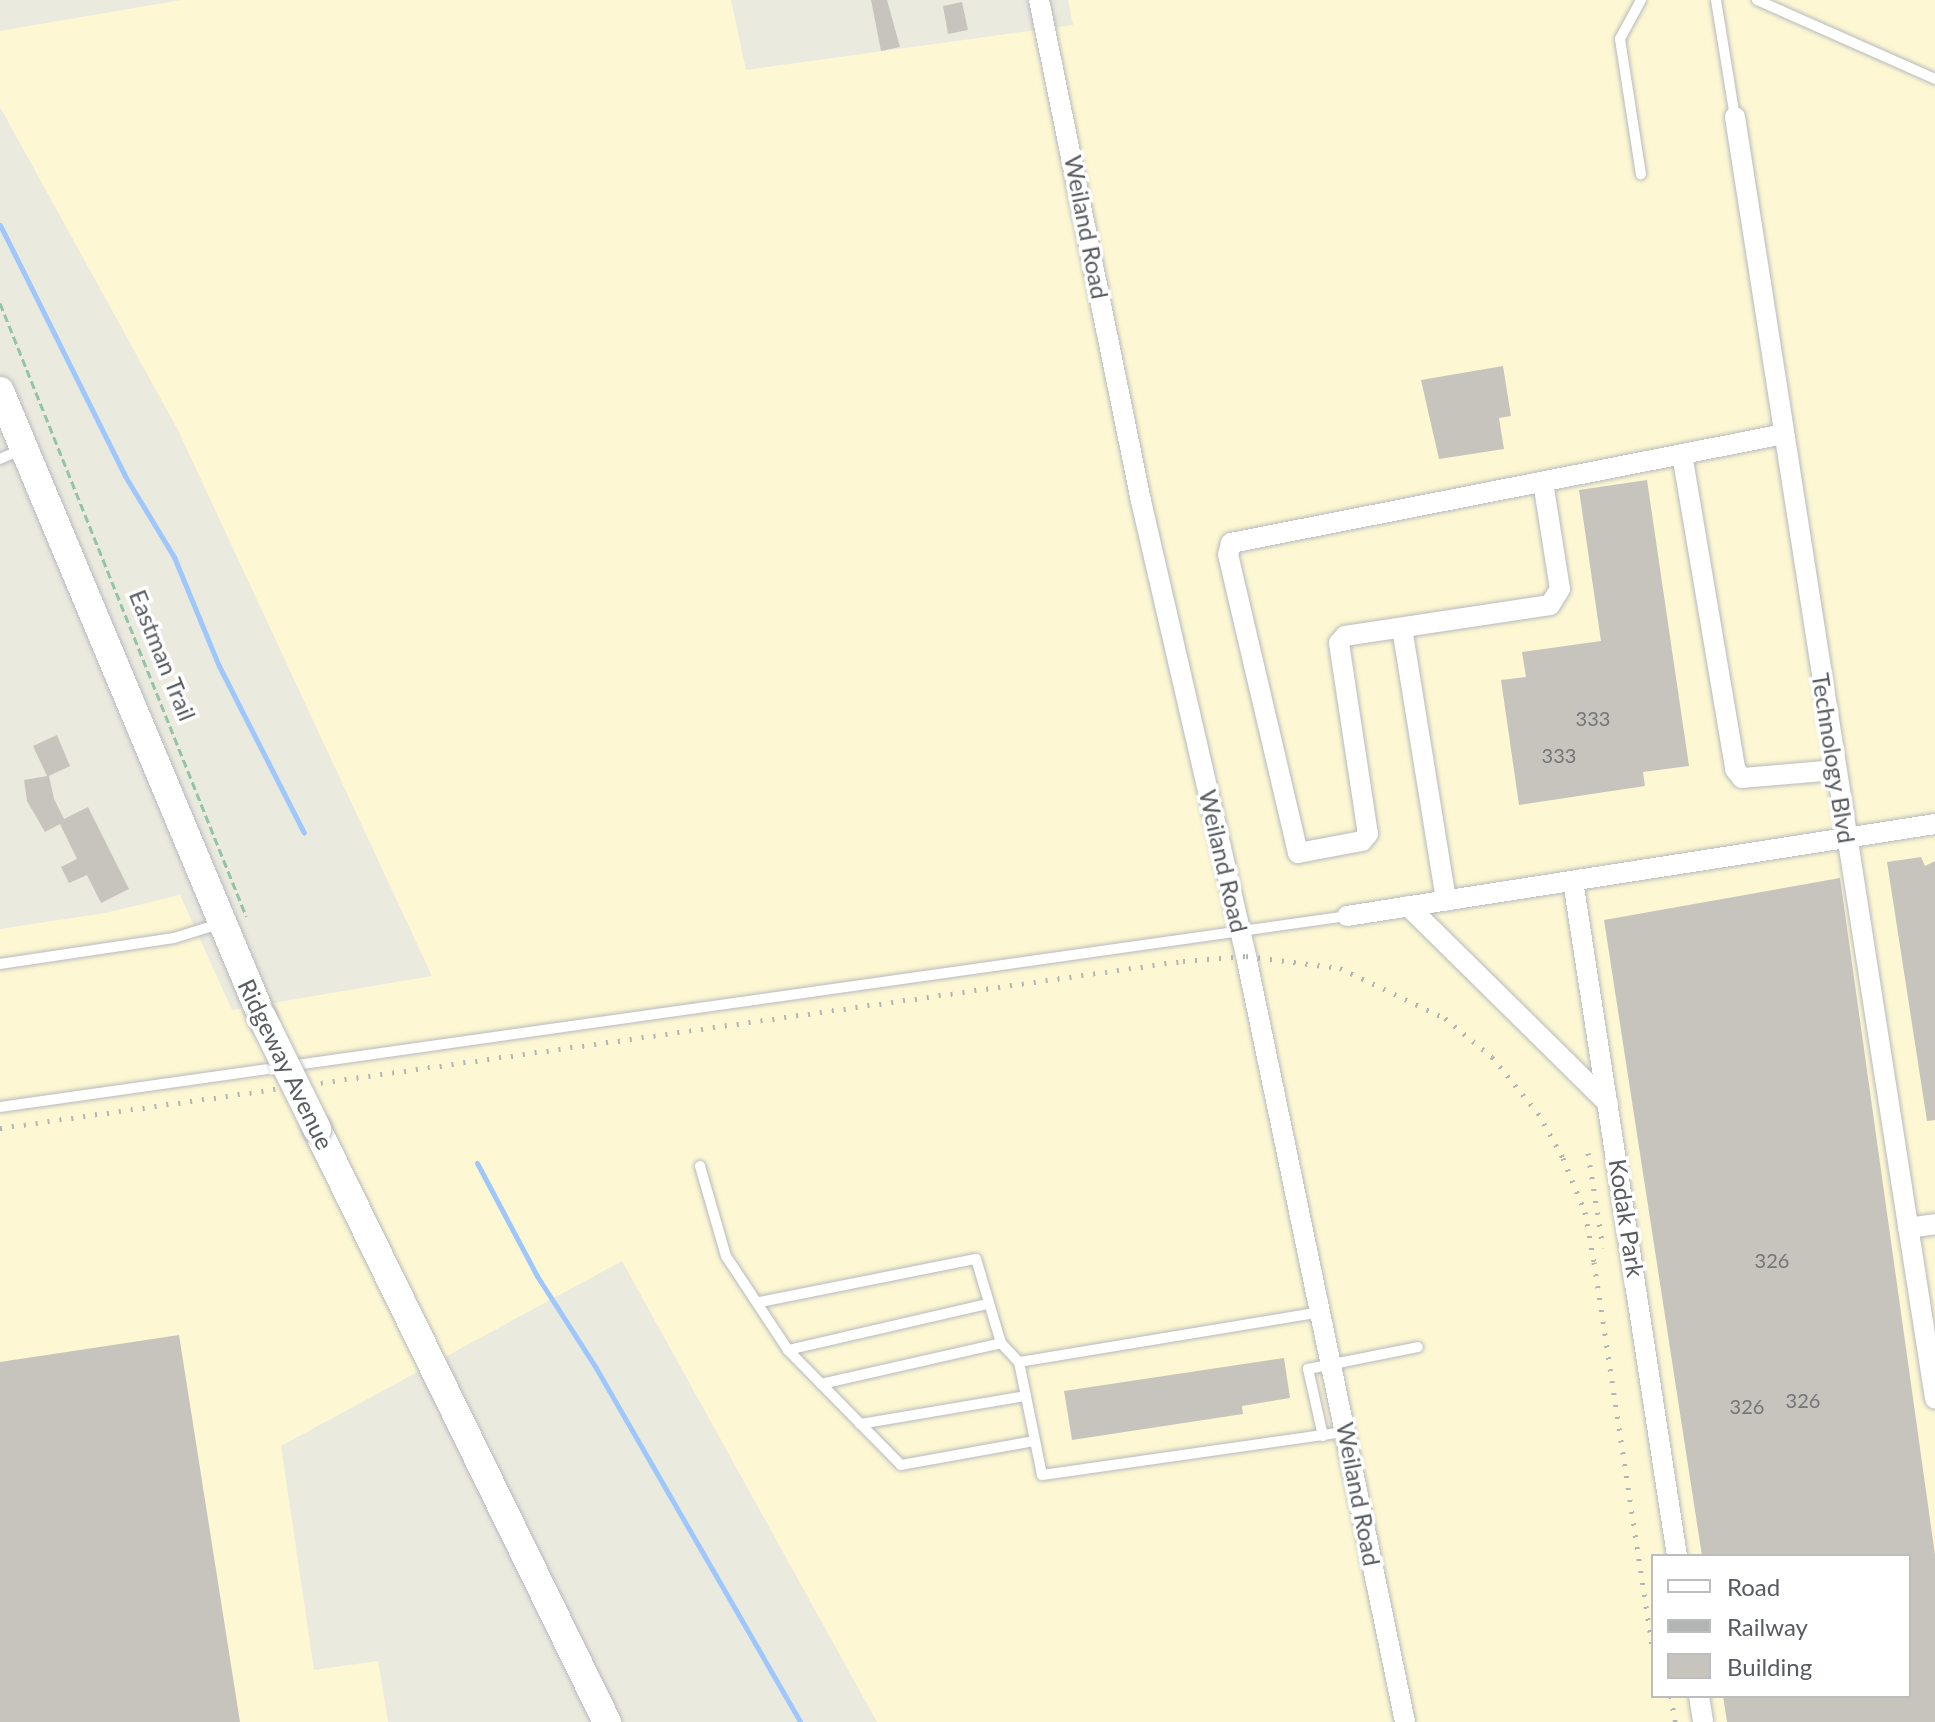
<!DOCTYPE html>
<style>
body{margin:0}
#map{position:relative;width:1935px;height:1722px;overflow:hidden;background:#ebeadf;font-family:Lato,sans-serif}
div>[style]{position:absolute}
.commercial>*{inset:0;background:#fdf8d3}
.stream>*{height:5px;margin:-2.5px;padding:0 2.5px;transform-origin:2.5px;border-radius:2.5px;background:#9ec7fd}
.building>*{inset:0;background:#c6c4bd}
.path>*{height:3px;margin-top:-1.5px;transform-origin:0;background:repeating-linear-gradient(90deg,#95c3a8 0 8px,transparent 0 12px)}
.roads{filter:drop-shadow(0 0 2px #b7b9be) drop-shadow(0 0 2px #b7b9be)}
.service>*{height:10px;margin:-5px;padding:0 5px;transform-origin:5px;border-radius:5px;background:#fff}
.minor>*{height:20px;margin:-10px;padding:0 10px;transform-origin:10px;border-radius:10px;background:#fff}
.secondary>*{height:28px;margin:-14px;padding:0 14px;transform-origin:14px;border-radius:14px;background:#fff}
.rail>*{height:5px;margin-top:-2.5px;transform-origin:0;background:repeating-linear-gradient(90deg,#b3b4b4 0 2px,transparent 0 12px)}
.bridges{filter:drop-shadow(0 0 2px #b8bac1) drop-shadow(0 0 2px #b8bac1)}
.secondary-bridge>*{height:28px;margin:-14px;padding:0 14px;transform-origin:14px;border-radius:14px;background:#fff}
span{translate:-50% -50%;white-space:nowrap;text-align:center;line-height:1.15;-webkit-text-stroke:7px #fff;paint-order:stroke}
.number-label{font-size:20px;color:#747577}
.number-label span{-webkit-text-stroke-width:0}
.street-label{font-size:24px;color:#585b60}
.legend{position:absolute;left:1651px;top:1554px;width:260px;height:144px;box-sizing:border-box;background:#fff;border:2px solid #bcbdbf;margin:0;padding:10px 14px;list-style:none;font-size:24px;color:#585b60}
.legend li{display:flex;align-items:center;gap:16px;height:40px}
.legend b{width:40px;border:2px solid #bcbdbf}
</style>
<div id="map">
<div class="commercial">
<i style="clip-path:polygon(evenodd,181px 0,731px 0,746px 70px,1073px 25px,1068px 0,1935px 0,1935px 1722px,877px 1722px,622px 1261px,281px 1446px,314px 1670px,378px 1661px,388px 1722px,0 1722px,0 929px,105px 913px,180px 895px,232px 1010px,432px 976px,178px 430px,0 107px,0 31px,181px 0,1653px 1556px,1909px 1556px,1909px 1696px,1653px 1696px,1653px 1556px)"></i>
</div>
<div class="stream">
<i style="left:0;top:225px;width:280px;rotate:63.5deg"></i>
<i style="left:125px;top:476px;width:95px;rotate:58.8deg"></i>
<i style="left:174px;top:557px;width:118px;rotate:67.6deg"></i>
<i style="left:219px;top:666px;width:187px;rotate:63deg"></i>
<i style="left:477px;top:1163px;width:128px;rotate:62deg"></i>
<i style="left:537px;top:1276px;width:109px;rotate:57.3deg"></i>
<i style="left:596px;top:1368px;width:409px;rotate:60deg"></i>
</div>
<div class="building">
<i style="clip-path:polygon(871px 0,887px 0,900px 47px,881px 51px)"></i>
<i style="clip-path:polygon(962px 2px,968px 30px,948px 34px,943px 6px)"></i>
<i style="clip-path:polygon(1503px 366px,1511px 416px,1499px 418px,1504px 449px,1439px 459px,1421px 380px)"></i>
<i style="clip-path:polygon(1647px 480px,1689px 766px,1643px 772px,1645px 786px,1519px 805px,1501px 680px,1526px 677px,1522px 652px,1601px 641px,1579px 490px)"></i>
<i style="clip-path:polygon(57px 735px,70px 766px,49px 776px,54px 799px,64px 819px,88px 807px,129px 889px,101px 903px,87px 875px,69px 883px,61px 867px,77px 859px,60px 824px,45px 832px,27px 801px,24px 780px,47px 776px,33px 746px)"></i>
<i style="clip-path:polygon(1921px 857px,1925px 866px,1935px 861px,1935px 1120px,1927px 1121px,1887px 862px)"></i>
<i style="clip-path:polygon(1840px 878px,1935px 1555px,1935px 1722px,1727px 1722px,1723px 1696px,1909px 1696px,1909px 1556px,1702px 1556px,1604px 920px)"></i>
<i style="clip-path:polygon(179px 1335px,240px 1722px,0 1722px,0 1362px)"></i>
<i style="clip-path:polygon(1284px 1358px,1290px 1398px,1242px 1406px,1243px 1414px,1072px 1440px,1064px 1391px)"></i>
</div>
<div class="path">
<i style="left:0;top:303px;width:661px;rotate:68.13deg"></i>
</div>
<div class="roads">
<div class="service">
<i style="left:1641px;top:0;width:44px;rotate:118.3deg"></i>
<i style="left:1620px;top:39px;width:137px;rotate:81.2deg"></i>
<i style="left:1716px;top:0;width:119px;rotate:80.8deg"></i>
<i style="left:1757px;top:0;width:195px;rotate:23.9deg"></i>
<i style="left:0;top:459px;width:24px;rotate:-24deg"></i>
<i style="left:0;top:964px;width:176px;rotate:-8.5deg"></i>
<i style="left:174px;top:938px;width:47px;rotate:-17.3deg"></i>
<i style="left:0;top:1107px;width:1360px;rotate:-8.07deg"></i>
<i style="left:700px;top:1166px;width:94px;rotate:73.9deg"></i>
<i style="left:726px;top:1256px;width:113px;rotate:56.6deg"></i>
<i style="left:788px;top:1350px;width:161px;rotate:45.5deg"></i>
<i style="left:901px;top:1465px;width:136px;rotate:-10.2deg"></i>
<i style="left:760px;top:1302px;width:220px;rotate:-11.3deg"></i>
<i style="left:976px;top:1259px;width:88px;rotate:73.4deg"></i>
<i style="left:1001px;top:1343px;width:26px;rotate:47deg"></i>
<i style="left:1019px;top:1362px;width:115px;rotate:78.5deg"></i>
<i style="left:1042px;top:1475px;width:307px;rotate:-8.1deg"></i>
<i style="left:788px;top:1350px;width:205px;rotate:-13deg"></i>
<i style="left:1019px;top:1362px;width:306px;rotate:-9.4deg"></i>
<i style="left:821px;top:1384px;width:185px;rotate:-12.8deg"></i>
<i style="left:860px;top:1424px;width:168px;rotate:-9.6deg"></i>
<i style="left:1323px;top:1436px;width:69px;rotate:-102.6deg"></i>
<i style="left:1308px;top:1369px;width:112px;rotate:-11.3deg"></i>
</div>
<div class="minor">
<i style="left:1039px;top:0;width:511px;rotate:78.49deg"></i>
<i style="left:1141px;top:501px;width:467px;rotate:77deg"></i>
<i style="left:1246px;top:956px;width:782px;rotate:78.27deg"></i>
<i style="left:1735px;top:117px;width:1297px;rotate:81.13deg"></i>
<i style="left:1682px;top:454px;width:319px;rotate:80.4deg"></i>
<i style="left:1735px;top:769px;width:11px;rotate:52deg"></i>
<i style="left:1742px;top:778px;width:93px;rotate:-4.9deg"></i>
<i style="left:1543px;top:482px;width:108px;rotate:81deg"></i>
<i style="left:1560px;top:589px;width:19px;rotate:122deg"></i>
<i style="left:1550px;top:605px;width:207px;rotate:171.4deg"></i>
<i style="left:1345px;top:636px;width:9px;rotate:131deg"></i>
<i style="left:1339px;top:643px;width:193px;rotate:81.4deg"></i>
<i style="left:1368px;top:834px;width:9px;rotate:131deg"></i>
<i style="left:1362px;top:841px;width:65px;rotate:169.4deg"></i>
<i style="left:1298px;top:853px;width:306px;rotate:-103.2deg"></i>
<i style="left:1228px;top:555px;width:12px;rotate:-76deg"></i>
<i style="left:1231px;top:543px;width:564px;rotate:-11.15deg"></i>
<i style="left:1402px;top:628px;width:276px;rotate:80.8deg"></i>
<i style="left:1573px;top:881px;width:683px;rotate:81.24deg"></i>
<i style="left:1408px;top:906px;width:281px;rotate:44.6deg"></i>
<i style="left:1347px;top:916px;width:595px;rotate:-8.89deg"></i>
<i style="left:1908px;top:1228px;width:27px;rotate:-8deg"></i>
<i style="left:1699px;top:1696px;width:26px;rotate:81deg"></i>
</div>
<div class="secondary">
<i style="left:0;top:391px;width:679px;rotate:67.29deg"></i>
<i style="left:317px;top:1129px;width:660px;rotate:63.94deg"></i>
</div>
</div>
<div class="rail">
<i style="left:0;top:1128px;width:1195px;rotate:-8.04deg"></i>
<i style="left:1183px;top:961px;width:63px;rotate:-4.5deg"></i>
<i style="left:1246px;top:956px;width:95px;rotate:7.3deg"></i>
<i style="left:1340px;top:968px;width:116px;rotate:25.5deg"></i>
<i style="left:1445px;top:1018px;width:61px;rotate:39.7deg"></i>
<i style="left:1492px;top:1057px;width:72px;rotate:50.6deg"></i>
<i style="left:1538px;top:1113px;width:51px;rotate:60.9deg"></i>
<i style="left:1563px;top:1158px;width:58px;rotate:67.8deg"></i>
<i style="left:1585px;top:1212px;width:51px;rotate:79.8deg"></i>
<i style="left:1594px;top:1262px;width:395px;rotate:81.4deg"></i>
<i style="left:1588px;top:1153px;width:96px;rotate:81deg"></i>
<i style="left:1671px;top:1696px;width:26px;rotate:81deg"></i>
</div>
<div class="bridges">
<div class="secondary-bridge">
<i style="left:262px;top:1017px;width:125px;rotate:63.8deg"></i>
</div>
</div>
<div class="number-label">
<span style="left:1593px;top:718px">333</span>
<span style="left:1559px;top:755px">333</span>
<span style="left:1772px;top:1260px">326</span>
<span style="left:1803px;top:1400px">326</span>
<span style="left:1747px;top:1406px">326</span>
</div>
<div class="street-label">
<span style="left:1087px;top:227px;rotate:79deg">Weiland Road</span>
<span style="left:163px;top:655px;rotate:68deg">Eastman Trail</span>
<span style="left:1834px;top:758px;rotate:81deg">Technology Blvd</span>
<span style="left:1224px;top:861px;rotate:77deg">Weiland Road</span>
<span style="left:286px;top:1064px;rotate:64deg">Ridgeway Avenue</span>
<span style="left:1627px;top:1218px;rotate:81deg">Kodak Park</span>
<span style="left:1359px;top:1494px;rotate:79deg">Weiland Road</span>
</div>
<ul class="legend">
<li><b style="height:10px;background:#fff"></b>Road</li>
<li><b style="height:10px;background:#b3b4b4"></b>Railway</li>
<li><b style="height:22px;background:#c6c4bd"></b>Building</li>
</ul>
</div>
